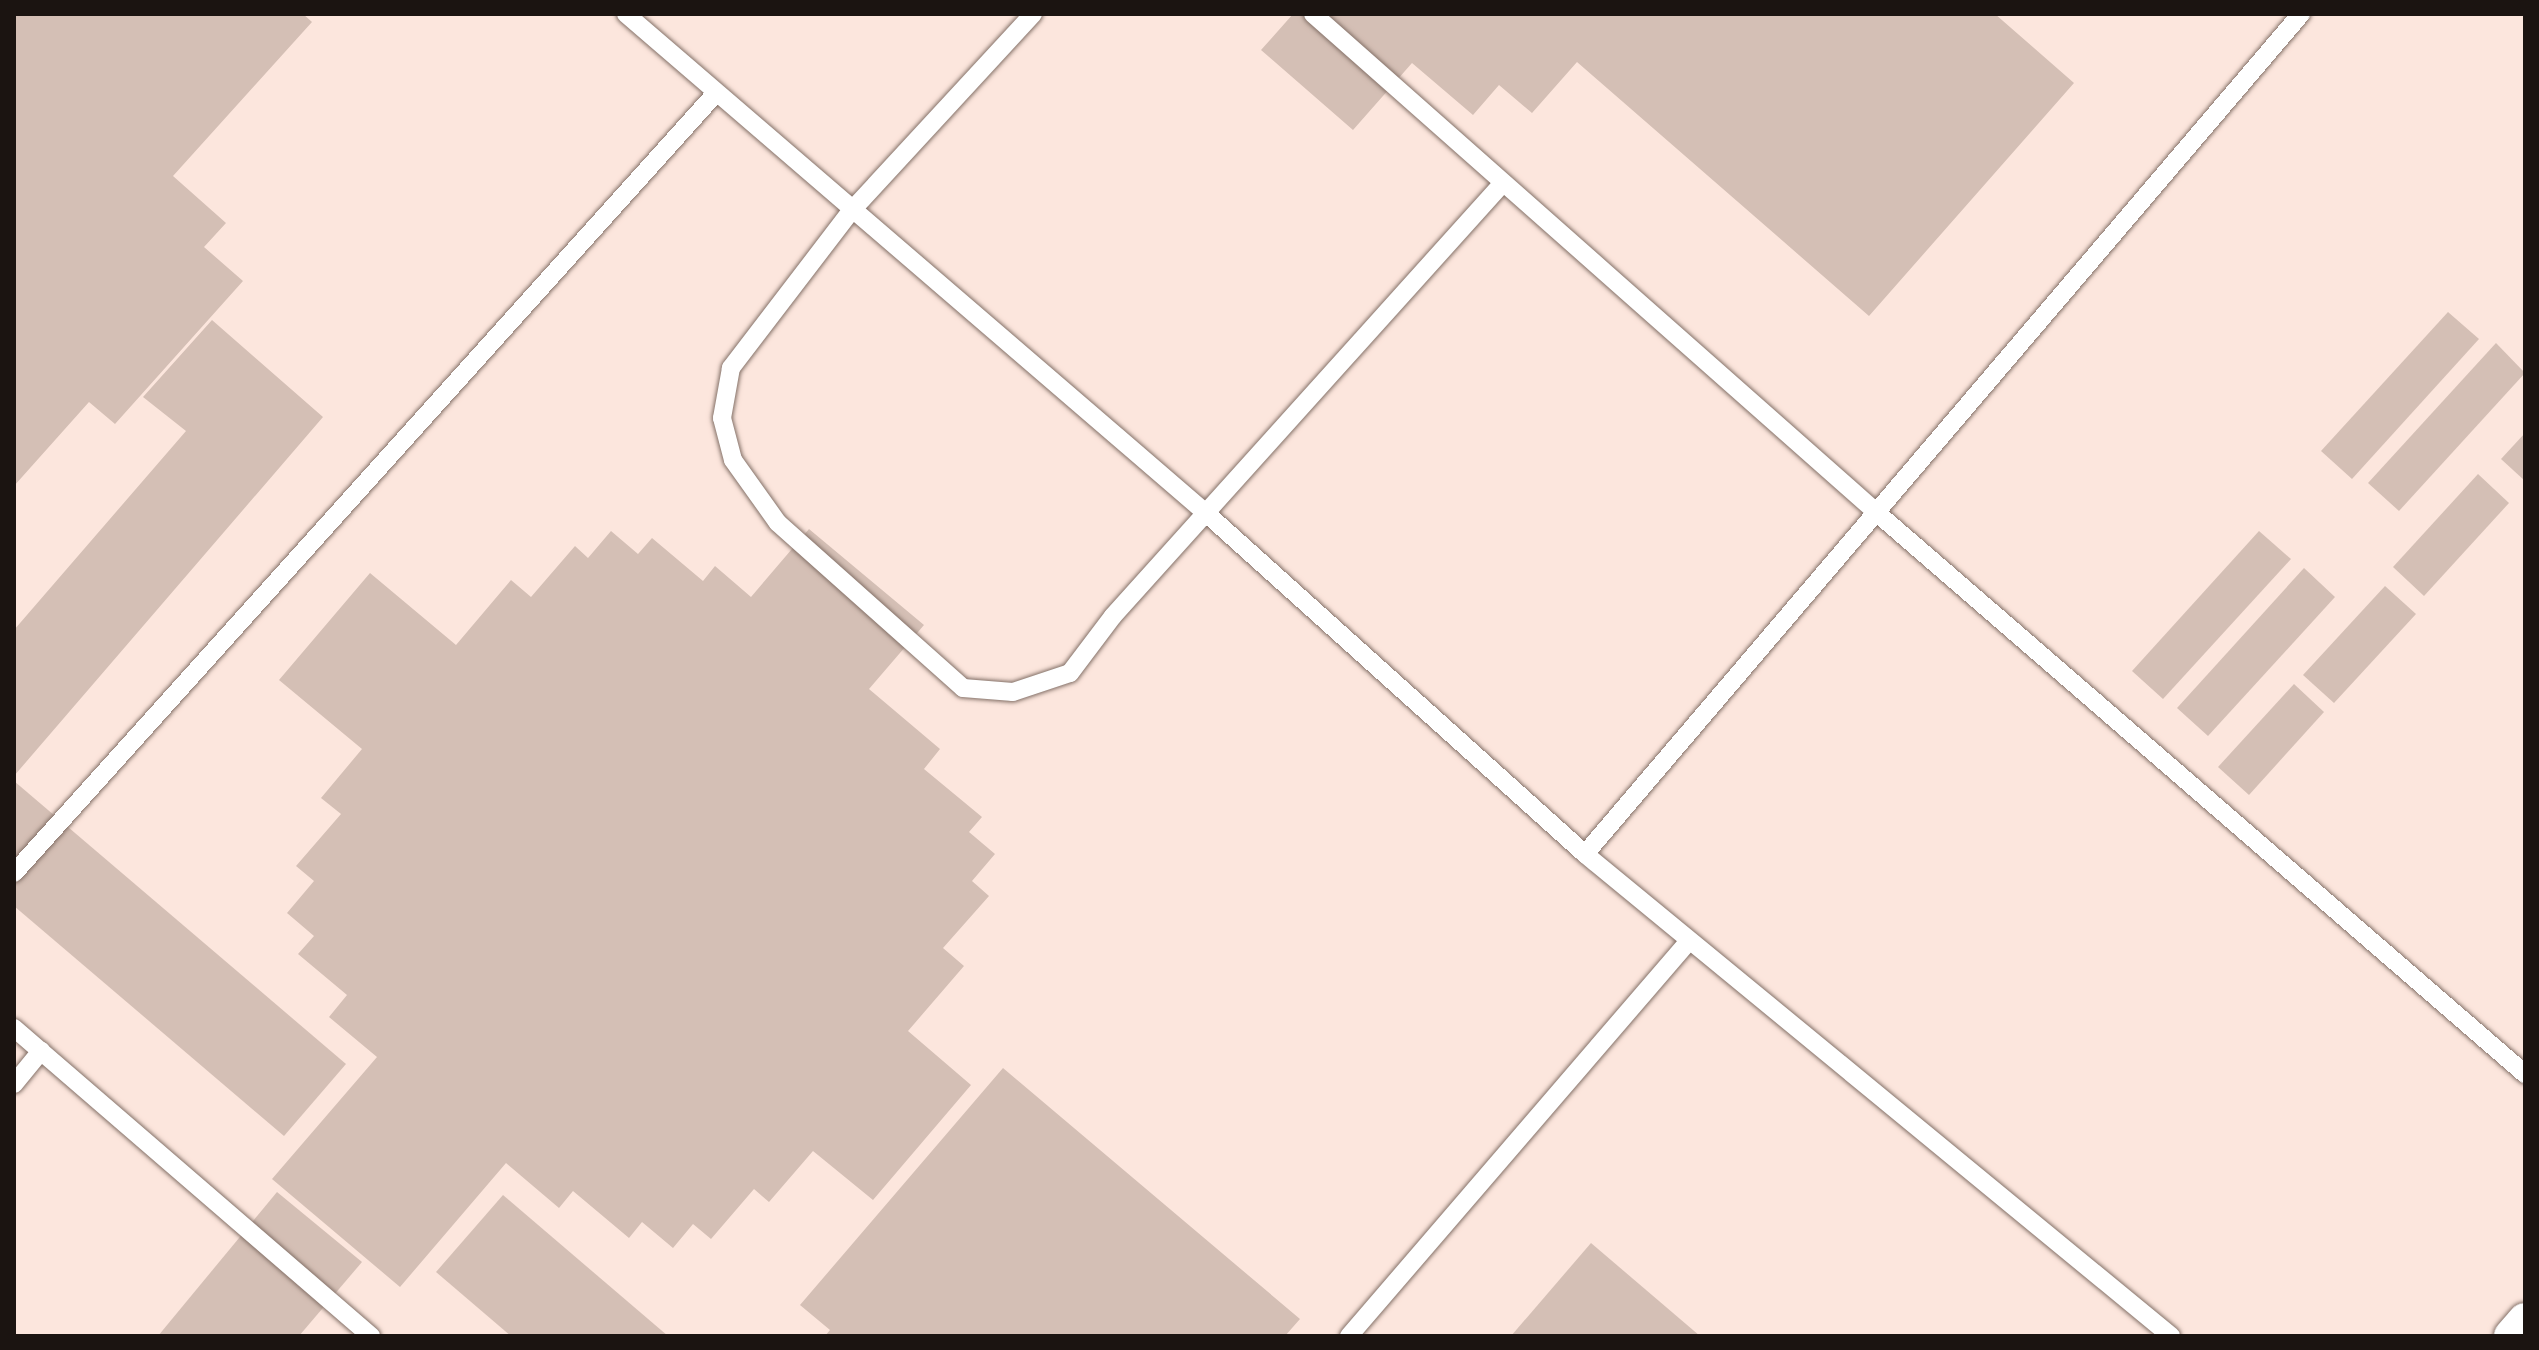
<!DOCTYPE html>
<style>
body{margin:0}
#map{position:relative;width:2539px;height:1350px;overflow:hidden;background:#fce6dd;font-family:Manrope,sans-serif}
div>[style]{position:absolute}
.building>*{inset:0;background:#d4bfb5}
.roads{filter:drop-shadow(0 0 2px #847168) drop-shadow(0 0 2px #847168)}
.service>*{height:18px;margin:-9px;padding:0 9px;transform-origin:9px;border-radius:9px;background:#fff}
.minor>*{height:34px;margin:-17px;padding:0 17px;transform-origin:17px;border-radius:17px;background:#fff}
span{translate:-50% -50%;white-space:nowrap;text-align:center;line-height:1.15;-webkit-text-stroke:7px #fff;paint-order:stroke}
.frame{position:absolute;inset:0;border:16px solid #1b1411;pointer-events:none}
</style>
<div id="map">
<div class="building">
<i style="clip-path:polygon(14px 14px,303px 14px,312px 22px,173px 176px,226px 223px,204px 247px,243px 281px,115px 424px,89px 402px,14px 486px)"></i>
<i style="clip-path:polygon(1293px 14px,1995px 14px,2074px 83px,1869px 316px,1577px 62px,1532px 113px,1499px 85px,1473px 115px,1412px 63px,1353px 130px,1261px 50px)"></i>
<i style="clip-path:polygon(2448px 312px,2479px 339px,2352px 479px,2321px 451px)"></i>
<i style="clip-path:polygon(212px 320px,323px 417px,14px 776px,14px 630px,186px 431px,143px 397px)"></i>
<i style="clip-path:polygon(2496px 343px,2525px 373px,2399px 511px,2368px 483px)"></i>
<i style="clip-path:polygon(2525px 433px,2525px 481px,2501px 459px)"></i>
<i style="clip-path:polygon(2478px 474px,2509px 503px,2424px 596px,2393px 567px)"></i>
<i style="clip-path:polygon(809px 529px,924px 625px,869px 689px,940px 749px,924px 769px,982px 817px,969px 832px,995px 854px,972px 881px,989px 896px,943px 948px,964px 966px,908px 1031px,971px 1085px,873px 1200px,813px 1151px,769px 1202px,754px 1189px,711px 1239px,693px 1224px,673px 1248px,642px 1222px,629px 1238px,573px 1191px,559px 1208px,506px 1163px,400px 1287px,272px 1179px,377px 1057px,329px 1017px,347px 995px,298px 954px,314px 936px,287px 913px,314px 881px,296px 866px,341px 814px,321px 798px,362px 749px,279px 680px,370px 573px,456px 645px,511px 580px,531px 597px,575px 546px,588px 558px,611px 531px,638px 554px,652px 538px,703px 581px,715px 566px,751px 597px)"></i>
<i style="clip-path:polygon(2259px 531px,2291px 559px,2163px 699px,2132px 671px)"></i>
<i style="clip-path:polygon(2304px 568px,2335px 597px,2208px 736px,2177px 708px)"></i>
<i style="clip-path:polygon(2385px 586px,2416px 614px,2334px 703px,2303px 675px)"></i>
<i style="clip-path:polygon(2294px 684px,2324px 712px,2249px 795px,2218px 767px)"></i>
<i style="clip-path:polygon(14px 781px,346px 1064px,284px 1136px,14px 906px)"></i>
<i style="clip-path:polygon(1003px 1068px,1300px 1319px,1285px 1336px,825px 1336px,830px 1330px,800px 1305px)"></i>
<i style="clip-path:polygon(277px 1192px,362px 1262px,299px 1336px,158px 1336px)"></i>
<i style="clip-path:polygon(503px 1195px,668px 1336px,511px 1336px,436px 1272px)"></i>
<i style="clip-path:polygon(1591px 1243px,1700px 1336px,1511px 1336px)"></i>
</div>
<div class="roads">
<div class="service">
<i style="left:626px;top:14px;width:765px;rotate:40.71deg"></i>
<i style="left:1206px;top:513px;width:510px;rotate:41.98deg"></i>
<i style="left:1033px;top:14px;width:268px;rotate:132.7deg"></i>
<i style="left:851px;top:211px;width:198px;rotate:127.4deg"></i>
<i style="left:731px;top:368px;width:51px;rotate:100.2deg"></i>
<i style="left:722px;top:418px;width:43px;rotate:75.3deg"></i>
<i style="left:733px;top:460px;width:77px;rotate:54.5deg"></i>
<i style="left:778px;top:523px;width:248px;rotate:41.7deg"></i>
<i style="left:963px;top:688px;width:50px;rotate:4.6deg"></i>
<i style="left:1013px;top:692px;width:60px;rotate:-18.4deg"></i>
<i style="left:1070px;top:673px;width:71px;rotate:-53deg"></i>
<i style="left:1113px;top:616px;width:581px;rotate:-48deg"></i>
<i style="left:1313px;top:14px;width:752px;rotate:41.49deg"></i>
<i style="left:1876px;top:512px;width:859px;rotate:40.89deg"></i>
<i style="left:14px;top:873px;width:1049px;rotate:-48.01deg"></i>
<i style="left:14px;top:1028px;width:472px;rotate:40.8deg"></i>
<i style="left:14px;top:1084px;width:43px;rotate:-50.7deg"></i>
<i style="left:1349px;top:1336px;width:520px;rotate:-49.29deg"></i>
<i style="left:2171px;top:1336px;width:759px;rotate:-140.56deg"></i>
<i style="left:1585px;top:854px;width:1104px;rotate:-49.56deg"></i>
</div>
<div class="minor">
<i style="left:2511px;top:1336px;width:21px;rotate:-49deg"></i>
</div>
</div>
<div class="frame"></div>
</div>
